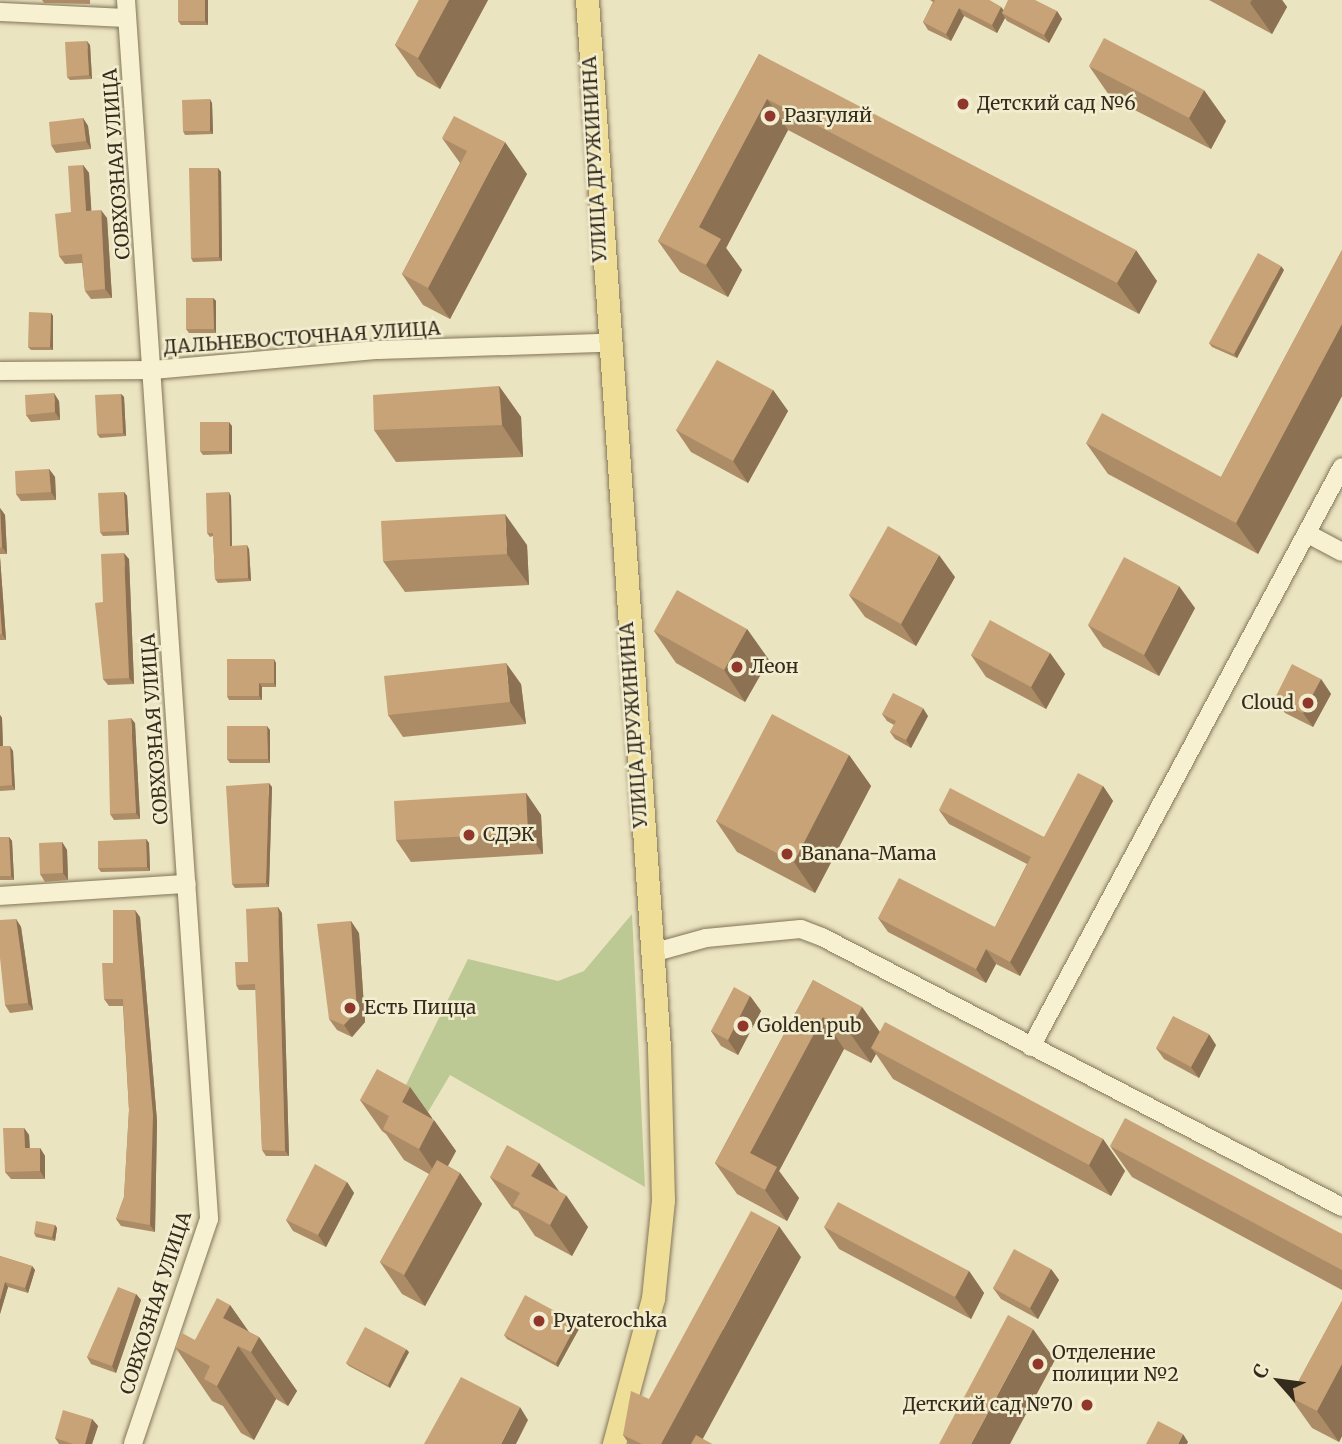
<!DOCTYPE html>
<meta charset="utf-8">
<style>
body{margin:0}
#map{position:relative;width:1342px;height:1444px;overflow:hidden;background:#ebe4c0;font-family:Merriweather,serif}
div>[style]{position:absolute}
.green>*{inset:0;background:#bcc994}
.roads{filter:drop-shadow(0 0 2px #837559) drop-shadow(0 0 2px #837559)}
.minor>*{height:18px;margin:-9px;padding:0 9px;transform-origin:9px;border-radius:9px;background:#f7f1d2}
.major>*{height:23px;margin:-11.5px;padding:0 11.5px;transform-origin:11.5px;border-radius:11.5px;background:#eede98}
.wall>*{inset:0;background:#ac8c66}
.shaded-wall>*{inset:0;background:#8c7253}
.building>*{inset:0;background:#c8a377}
.dots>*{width:19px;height:19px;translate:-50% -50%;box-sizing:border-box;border:4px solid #f3edcf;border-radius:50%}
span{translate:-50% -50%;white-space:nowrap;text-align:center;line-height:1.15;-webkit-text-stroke:5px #f3edcf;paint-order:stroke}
.poi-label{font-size:19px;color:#342b1d}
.left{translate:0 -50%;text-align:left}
.right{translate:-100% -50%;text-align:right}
.street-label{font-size:19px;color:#342b1d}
.north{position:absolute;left:1244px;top:1346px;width:70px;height:70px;-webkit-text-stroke:5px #f3edcf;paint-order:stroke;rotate:298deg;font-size:19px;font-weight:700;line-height:28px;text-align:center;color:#342b1d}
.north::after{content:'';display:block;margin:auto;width:24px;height:32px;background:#342b1d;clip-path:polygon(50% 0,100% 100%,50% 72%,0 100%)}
</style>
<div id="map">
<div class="green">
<i style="clip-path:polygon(632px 914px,645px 1187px,450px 1075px,428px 1112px,401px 1095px,468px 959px,558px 981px,584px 971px)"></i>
</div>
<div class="roads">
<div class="minor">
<i style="left:126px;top:0;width:1222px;rotate:86.1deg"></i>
<i style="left:209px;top:1219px;width:237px;rotate:108.7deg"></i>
<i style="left:0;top:12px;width:127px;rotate:2.7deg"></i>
<i style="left:0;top:371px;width:153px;rotate:-0.4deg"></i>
<i style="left:153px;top:370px;width:226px;rotate:-5.1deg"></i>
<i style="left:378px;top:350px;width:228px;rotate:-1.8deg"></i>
<i style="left:1308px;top:534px;width:38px;rotate:28deg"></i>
<i style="left:0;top:896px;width:187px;rotate:-3.7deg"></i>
<i style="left:652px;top:953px;width:56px;rotate:-15.5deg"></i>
<i style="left:706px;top:938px;width:95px;rotate:-5.4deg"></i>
<i style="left:801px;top:929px;width:22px;rotate:21deg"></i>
<i style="left:822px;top:937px;width:586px;rotate:27.44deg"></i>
<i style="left:1031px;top:1047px;width:658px;rotate:-61.8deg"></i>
</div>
<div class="major">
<i style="left:587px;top:0;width:1050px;rotate:86.07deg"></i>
<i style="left:659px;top:1048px;width:152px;rotate:88.5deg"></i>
<i style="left:663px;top:1200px;width:99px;rotate:95.8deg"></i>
<i style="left:653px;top:1298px;width:151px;rotate:105deg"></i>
</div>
</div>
<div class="wall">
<i style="clip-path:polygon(42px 0,90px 0,90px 4px,44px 3px)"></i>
<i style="clip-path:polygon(208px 0,208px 25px,181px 25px,178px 21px)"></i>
<i style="clip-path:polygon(419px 0,488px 0,440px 89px,417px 76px,395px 45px)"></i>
<i style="clip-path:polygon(930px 0,989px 0,1001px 7px,1003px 10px,1057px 11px,1062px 19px,1049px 43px,1007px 21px,1005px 18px,997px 33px,964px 16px,951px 41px,928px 30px,923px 22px,933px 2px)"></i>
<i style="clip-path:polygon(1209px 0,1282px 0,1287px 7px,1272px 34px)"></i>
<i style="clip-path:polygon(90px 45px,92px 79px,70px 80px,67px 77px)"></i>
<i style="clip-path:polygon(759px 54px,1157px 281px,1139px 314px,788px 130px,726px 248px,742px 270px,728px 297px,680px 272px,658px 241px)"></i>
<i style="clip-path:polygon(1089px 66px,1226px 121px,1211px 149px,1111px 98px)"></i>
<i style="clip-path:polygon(212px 103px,213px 134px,185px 135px,183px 131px)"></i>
<i style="clip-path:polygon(83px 118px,88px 126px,91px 149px,56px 153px,51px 145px)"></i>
<i style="clip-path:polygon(442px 138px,527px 174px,450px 319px,423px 305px,402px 274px,460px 163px)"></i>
<i style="clip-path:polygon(83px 165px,89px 173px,91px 211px,107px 218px,112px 298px,91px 299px,85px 291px,82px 263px,65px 264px,59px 256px,71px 212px)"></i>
<i style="clip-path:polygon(218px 168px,221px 172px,222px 261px,193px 262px,191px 258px)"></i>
<i style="clip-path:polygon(1342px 250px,1342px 396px,1258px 554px,1108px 474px,1086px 443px,1221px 477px)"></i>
<i style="clip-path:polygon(1284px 270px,1237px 358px,1212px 347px,1209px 343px)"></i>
<i style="clip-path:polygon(213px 298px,216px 301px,216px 333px,189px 333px,186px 329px)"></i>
<i style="clip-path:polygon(51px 313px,53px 316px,53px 350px,31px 350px,28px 347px)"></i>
<i style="clip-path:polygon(499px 386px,521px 417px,523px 457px,396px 462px,374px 430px)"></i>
<i style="clip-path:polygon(773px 390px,788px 411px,748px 483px,691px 452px,676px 430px)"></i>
<i style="clip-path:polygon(121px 394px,124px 397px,126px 436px,100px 438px,97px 434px)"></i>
<i style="clip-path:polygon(59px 401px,60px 420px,31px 422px,26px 415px)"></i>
<i style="clip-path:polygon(232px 426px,232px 454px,203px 455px,200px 451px)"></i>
<i style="clip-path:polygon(49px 469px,55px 477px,56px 500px,21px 501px,16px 494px)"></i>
<i style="clip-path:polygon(124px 492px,127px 496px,129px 535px,103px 536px,100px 532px)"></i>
<i style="clip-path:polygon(231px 496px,232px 546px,249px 549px,251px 581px,218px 583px,215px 579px,213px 536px,210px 537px,207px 533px)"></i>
<i style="clip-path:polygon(0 508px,5px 515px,7px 554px,0 554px)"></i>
<i style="clip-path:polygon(527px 545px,529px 585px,405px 592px,383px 561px)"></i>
<i style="clip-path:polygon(0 557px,6px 640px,0 640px)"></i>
<i style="clip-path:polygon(129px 559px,134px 684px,108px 685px,103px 679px,103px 602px)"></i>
<i style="clip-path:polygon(955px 577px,916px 646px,865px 617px,849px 595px)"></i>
<i style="clip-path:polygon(1195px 608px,1159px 676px,1103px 647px,1088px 625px)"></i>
<i style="clip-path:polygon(747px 629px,769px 660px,745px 702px,676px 663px,654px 631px)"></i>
<i style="clip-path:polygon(1050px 653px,1065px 674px,1046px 709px,986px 677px,971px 655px)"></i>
<i style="clip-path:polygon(276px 663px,276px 687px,262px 687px,262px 700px,229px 700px,227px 696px)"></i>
<i style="clip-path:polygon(1321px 679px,1331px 694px,1313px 727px,1285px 713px,1275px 698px)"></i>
<i style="clip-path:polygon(521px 684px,526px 724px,403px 737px,388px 715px)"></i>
<i style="clip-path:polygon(882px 714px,928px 716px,911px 748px,895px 739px,890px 732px,894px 725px,887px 721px)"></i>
<i style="clip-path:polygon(0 715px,2px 718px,3px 746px,13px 751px,15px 790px,0 791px)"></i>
<i style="clip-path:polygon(135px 723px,140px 819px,114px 820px,110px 814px)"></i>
<i style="clip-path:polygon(270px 730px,270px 763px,230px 763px,227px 759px)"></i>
<i style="clip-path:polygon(849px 755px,871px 786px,815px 893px,737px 852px,716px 821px)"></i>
<i style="clip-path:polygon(1103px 786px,1113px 801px,1020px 976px,996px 964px,986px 983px,888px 932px,878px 918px,995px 927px,1027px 864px,949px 824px,939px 810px,1044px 837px)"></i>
<i style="clip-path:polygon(272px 787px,269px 887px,235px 888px,232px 884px)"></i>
<i style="clip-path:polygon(526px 793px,541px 815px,543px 854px,411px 862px,396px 840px)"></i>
<i style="clip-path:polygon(0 837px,9px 837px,12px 841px,14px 880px,0 880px)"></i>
<i style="clip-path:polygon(146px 839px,149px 843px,150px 871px,101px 872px,98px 868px)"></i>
<i style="clip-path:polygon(62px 842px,67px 850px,68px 880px,45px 882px,40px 874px)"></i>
<i style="clip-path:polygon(282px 913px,289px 1156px,266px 1156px,262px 1150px,256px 990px,239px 990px,236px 985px,248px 962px)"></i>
<i style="clip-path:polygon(140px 917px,157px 1121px,155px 1232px,121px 1226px,116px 1219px,124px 1197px,129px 1110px,123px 1006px,109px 1006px,104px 999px,113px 963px)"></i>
<i style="clip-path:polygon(16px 919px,21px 927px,33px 1010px,10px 1013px,5px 1005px)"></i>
<i style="clip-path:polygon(359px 933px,365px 1022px,352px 1037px,337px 1030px,329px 1019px)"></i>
<i style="clip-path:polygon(813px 980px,862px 1007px,880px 1032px,1103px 1139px,1125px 1171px,1111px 1196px,893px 1079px,876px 1054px,871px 1063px,844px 1049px,779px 1171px,799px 1198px,787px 1221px,737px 1194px,715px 1163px)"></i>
<i style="clip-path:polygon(750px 996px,761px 1011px,738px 1055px,721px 1046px,711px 1031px)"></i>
<i style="clip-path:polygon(1216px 1045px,1199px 1078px,1164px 1059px,1156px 1048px)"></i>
<i style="clip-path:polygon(410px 1087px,432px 1118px,456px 1151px,448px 1166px,460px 1173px,482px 1204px,425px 1306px,402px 1294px,380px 1262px,429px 1174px,404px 1160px,386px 1134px,382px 1131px,360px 1100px)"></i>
<i style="clip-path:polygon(24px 1128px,29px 1135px,30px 1148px,40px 1148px,45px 1156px,45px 1179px,11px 1179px,5px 1172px)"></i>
<i style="clip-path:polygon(1110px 1146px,1342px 1234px,1342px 1290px,1132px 1177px)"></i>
<i style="clip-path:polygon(539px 1163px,559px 1192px,588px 1227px,572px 1256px,535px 1236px,518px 1211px,512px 1208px,490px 1177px)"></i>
<i style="clip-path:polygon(347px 1182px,354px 1193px,326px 1247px,293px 1231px,286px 1220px)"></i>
<i style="clip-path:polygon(55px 1225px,57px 1228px,55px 1241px,36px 1237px,34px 1233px)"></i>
<i style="clip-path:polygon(824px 1227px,969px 1271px,984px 1293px,971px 1319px,839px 1249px)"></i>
<i style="clip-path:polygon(0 1256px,32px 1266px,35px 1270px,28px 1293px,8px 1287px,0 1314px)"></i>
<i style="clip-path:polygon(801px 1257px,702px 1439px,712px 1444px,629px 1444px,623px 1435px,649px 1399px)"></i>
<i style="clip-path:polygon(1051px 1269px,1059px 1280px,1038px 1319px,1001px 1299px,993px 1288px)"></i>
<i style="clip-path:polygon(136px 1294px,141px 1300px,116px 1373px,91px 1364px,87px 1357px)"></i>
<i style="clip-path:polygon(1342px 1301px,1342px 1436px,1339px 1442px,1312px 1428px,1290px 1397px)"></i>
<i style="clip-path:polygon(230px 1305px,249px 1332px,259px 1337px,297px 1391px,288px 1406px,276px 1399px,254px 1440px,241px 1433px,223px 1406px,212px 1401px,175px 1347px,195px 1340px)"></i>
<i style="clip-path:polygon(580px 1327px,558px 1367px,507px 1339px,504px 1335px)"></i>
<i style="clip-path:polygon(409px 1352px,390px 1388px,349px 1366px,346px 1363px)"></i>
<i style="clip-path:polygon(92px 1419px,98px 1426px,92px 1444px,59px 1444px,55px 1438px)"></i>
</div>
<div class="shaded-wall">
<i style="clip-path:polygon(205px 0,208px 0,208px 25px,205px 21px)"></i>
<i style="clip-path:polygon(449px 0,488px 0,440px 89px,418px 58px)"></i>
<i style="clip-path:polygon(1252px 0,1282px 0,1287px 7px,1272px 34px,1250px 3px)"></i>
<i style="clip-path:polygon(1001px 7px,1007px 14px,1002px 13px,1005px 18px,997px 33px,992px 25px)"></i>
<i style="clip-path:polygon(959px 8px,964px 16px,951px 41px,946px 34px)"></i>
<i style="clip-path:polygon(1057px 11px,1062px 19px,1049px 43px,1044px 35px)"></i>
<i style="clip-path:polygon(87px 41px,90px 45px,92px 79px,89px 75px)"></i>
<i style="clip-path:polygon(1204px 90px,1226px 121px,1211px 149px,1189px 118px)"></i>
<i style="clip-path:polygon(210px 99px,212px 103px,213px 134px,210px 131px)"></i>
<i style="clip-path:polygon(767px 99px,788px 130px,726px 248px,742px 270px,728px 297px,706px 265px,699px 227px)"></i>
<i style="clip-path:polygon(83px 118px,88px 126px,91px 149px,86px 141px)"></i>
<i style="clip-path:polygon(505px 142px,527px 174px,450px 319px,428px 288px)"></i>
<i style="clip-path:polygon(83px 165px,89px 173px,92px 220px,86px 211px)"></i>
<i style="clip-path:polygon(218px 168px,221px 172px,222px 261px,219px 257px)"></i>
<i style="clip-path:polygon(101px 210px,107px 218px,112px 298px,105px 289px)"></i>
<i style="clip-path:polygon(1136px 250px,1157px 281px,1139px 314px,1117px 283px)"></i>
<i style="clip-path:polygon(1281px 266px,1284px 270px,1237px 358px,1234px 354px)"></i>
<i style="clip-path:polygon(213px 298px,216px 301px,216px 333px,214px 329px)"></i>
<i style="clip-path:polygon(51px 313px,53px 316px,53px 350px,50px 347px)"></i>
<i style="clip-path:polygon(1342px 324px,1342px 396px,1258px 554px,1236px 523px)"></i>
<i style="clip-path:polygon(499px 386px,521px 417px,523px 457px,502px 425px)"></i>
<i style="clip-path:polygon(773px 390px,788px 411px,748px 483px,733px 461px)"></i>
<i style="clip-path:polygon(54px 393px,59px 401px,60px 420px,55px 412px)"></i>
<i style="clip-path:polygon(121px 394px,124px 397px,126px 436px,123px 433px)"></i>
<i style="clip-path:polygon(229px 422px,232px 426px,232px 454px,229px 451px)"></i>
<i style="clip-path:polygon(49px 469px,55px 477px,56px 500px,51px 492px)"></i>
<i style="clip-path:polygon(124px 492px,127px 496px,129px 535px,126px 531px)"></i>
<i style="clip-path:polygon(229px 492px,231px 496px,232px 549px,230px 546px)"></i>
<i style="clip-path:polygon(0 508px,5px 515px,7px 554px,2px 547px)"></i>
<i style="clip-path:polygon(505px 514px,527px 545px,529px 585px,507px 554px)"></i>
<i style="clip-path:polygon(247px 545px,249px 549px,251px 581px,248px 578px)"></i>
<i style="clip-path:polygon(124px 553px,129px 559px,134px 684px,129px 678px)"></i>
<i style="clip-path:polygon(939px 555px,955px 577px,916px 646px,901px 624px)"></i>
<i style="clip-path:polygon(0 557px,6px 640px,2px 634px,0 607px)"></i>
<i style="clip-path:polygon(1179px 586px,1195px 608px,1159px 676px,1144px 655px)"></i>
<i style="clip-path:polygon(747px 629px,769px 660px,745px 702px,724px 670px)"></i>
<i style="clip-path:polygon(1050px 653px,1065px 674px,1046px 709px,1031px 687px)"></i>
<i style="clip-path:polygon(274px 659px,276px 663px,276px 687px,274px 683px)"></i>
<i style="clip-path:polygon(506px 663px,521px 684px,526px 724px,510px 702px)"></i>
<i style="clip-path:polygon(1321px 679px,1331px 694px,1313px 727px,1303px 713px)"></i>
<i style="clip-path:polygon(259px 683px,262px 687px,262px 700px,259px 696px)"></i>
<i style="clip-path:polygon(923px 708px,928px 716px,911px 748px,906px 740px)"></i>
<i style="clip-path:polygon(0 715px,2px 718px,3px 751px,0 746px)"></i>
<i style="clip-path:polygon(131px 718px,135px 723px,140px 819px,136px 813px)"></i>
<i style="clip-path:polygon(267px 726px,270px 730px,270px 763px,268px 759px)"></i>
<i style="clip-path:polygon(10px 746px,13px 751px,15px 790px,12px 785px)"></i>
<i style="clip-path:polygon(849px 755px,871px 786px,815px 893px,794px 862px)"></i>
<i style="clip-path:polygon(269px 783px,272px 787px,269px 887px,266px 883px)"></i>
<i style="clip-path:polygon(1103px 786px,1113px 801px,1020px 976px,1010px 962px)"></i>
<i style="clip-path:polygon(526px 793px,541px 815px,543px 854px,528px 833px)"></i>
<i style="clip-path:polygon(9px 837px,12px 841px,14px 880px,11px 876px)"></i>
<i style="clip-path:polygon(146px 839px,149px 843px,150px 871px,147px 867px)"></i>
<i style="clip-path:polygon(62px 842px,67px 850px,68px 880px,63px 873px)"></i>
<i style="clip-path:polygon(278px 907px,282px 913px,289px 1156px,285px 1151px)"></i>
<i style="clip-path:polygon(135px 910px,140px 917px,157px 1121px,155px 1232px,150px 1225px)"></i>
<i style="clip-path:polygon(16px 919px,21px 927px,33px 1010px,28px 1003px)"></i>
<i style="clip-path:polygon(351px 921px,359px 933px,365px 1022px,352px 1037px,344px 1025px)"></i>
<i style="clip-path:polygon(986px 949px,996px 964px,986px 983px,976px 969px)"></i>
<i style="clip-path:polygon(750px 996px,761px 1011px,738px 1055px,728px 1040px)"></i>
<i style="clip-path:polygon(862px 1007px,884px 1038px,871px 1048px,876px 1054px,871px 1063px,849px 1032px)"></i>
<i style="clip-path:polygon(823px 1017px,844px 1049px,779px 1171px,799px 1198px,787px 1221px,765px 1190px,750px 1153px)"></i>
<i style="clip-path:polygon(1209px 1034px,1216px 1045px,1199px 1078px,1191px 1067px)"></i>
<i style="clip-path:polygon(410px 1087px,432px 1118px,424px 1134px,402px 1102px)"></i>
<i style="clip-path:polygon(434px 1120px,456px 1151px,440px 1180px,419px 1149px)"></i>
<i style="clip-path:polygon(24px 1128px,29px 1135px,30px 1156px,25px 1148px)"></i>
<i style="clip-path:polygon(1103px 1139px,1125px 1171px,1111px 1196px,1089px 1165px)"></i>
<i style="clip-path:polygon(40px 1148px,45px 1156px,45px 1179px,40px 1171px)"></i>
<i style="clip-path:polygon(539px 1163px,561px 1194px,531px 1176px)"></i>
<i style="clip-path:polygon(460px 1173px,482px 1204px,425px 1306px,404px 1275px)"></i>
<i style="clip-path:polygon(347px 1182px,354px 1193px,326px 1247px,318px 1235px)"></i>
<i style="clip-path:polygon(566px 1195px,588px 1227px,572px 1256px,550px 1225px)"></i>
<i style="clip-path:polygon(55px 1225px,57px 1228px,55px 1241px,52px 1237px)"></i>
<i style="clip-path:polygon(779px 1226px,801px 1257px,700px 1444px,661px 1444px)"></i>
<i style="clip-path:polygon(32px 1266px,35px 1270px,28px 1293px,25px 1288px)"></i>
<i style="clip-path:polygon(1051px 1269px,1059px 1280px,1038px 1319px,1030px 1308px)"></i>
<i style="clip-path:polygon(969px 1271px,984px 1293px,971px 1319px,955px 1297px)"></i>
<i style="clip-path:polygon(5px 1282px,8px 1287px,0 1314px,0 1300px)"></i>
<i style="clip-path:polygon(136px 1294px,141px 1300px,116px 1373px,112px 1366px)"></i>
<i style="clip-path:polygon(230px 1305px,256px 1342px,259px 1337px,297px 1391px,288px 1406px,251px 1352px,223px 1318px)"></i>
<i style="clip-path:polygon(577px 1323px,580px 1327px,558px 1367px,556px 1363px)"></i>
<i style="clip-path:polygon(1033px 1329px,1055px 1360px,1010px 1444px,971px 1444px)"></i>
<i style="clip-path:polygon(238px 1346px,276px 1399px,254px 1440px,217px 1386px)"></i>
<i style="clip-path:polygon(406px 1349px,409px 1352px,390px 1388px,388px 1385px)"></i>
<i style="clip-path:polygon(1342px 1364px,1342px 1436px,1339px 1442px,1317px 1411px)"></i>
<i style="clip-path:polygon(520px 1407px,528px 1420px,516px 1444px,501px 1444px)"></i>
<i style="clip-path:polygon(92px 1419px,98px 1426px,92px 1444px,85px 1444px)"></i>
<i style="clip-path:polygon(1183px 1434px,1188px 1442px,1187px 1444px,1178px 1444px)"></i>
</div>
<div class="building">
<i style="clip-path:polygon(178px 0,205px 0,205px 21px,178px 21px)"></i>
<i style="clip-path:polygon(419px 0,449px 0,418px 58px,395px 45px)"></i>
<i style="clip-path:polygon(935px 0,989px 0,1001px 7px,992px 25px,959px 8px,946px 34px,923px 22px)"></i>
<i style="clip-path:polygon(1008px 0,1035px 0,1057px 11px,1044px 35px,1002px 13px)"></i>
<i style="clip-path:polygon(1104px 38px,1204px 90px,1189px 118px,1089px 66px)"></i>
<i style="clip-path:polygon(87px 41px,89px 75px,67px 77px,65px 42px)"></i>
<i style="clip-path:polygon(759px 54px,1136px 250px,1117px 283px,767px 99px,699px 227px,721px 239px,706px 265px,658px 241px)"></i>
<i style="clip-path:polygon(210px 99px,210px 131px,183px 131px,182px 100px)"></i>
<i style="clip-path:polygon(454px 116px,505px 142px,428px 288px,402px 274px,467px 151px,442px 138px)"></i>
<i style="clip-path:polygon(83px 118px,86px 141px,51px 145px,49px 122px)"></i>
<i style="clip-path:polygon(83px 165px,86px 211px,101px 210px,105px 289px,85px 291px,82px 254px,59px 256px,55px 214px,71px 212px,68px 166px)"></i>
<i style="clip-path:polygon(189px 168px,218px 168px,219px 257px,191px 258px)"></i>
<i style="clip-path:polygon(1342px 250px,1342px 324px,1236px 523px,1086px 443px,1102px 413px,1221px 477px)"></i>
<i style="clip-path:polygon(1258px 253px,1281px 266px,1234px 354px,1209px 343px)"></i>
<i style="clip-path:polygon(186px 298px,213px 298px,214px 329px,186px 329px)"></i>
<i style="clip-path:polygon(29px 312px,51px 313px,50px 347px,28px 347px)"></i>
<i style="clip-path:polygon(717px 360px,773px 390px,733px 461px,676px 430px)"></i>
<i style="clip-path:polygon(499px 386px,502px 425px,374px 430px,373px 395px)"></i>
<i style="clip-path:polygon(54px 393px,55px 412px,26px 415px,25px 395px)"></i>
<i style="clip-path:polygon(121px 394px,123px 433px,97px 434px,95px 395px)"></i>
<i style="clip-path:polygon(200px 422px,229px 422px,229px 451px,200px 451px)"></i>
<i style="clip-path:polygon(49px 469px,51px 492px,16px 494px,15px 471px)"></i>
<i style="clip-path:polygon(124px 492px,126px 531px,100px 532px,98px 493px)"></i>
<i style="clip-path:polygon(229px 492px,230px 546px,247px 545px,248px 578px,215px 579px,213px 533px,207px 533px,206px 493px)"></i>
<i style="clip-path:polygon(0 508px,2px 547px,0 548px)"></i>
<i style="clip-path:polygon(505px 514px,507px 554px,383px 561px,381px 521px)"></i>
<i style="clip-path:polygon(888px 526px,939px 555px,901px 624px,849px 595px)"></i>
<i style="clip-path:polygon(124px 553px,129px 678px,103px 679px,95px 603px,103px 602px,101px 554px)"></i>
<i style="clip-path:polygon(1124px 557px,1179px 586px,1144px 655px,1088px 625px)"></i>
<i style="clip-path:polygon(677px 590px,747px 629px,724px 670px,654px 631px)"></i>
<i style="clip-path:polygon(0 607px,2px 634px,0 634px)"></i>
<i style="clip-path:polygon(990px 620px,1050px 653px,1031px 687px,971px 655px)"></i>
<i style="clip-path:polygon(227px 659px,274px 659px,274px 683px,259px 683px,259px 696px,227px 696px)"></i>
<i style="clip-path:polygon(506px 663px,510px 702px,388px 715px,384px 676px)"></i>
<i style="clip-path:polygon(1292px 664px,1321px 679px,1303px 713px,1275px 698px)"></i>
<i style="clip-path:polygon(893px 693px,923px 708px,906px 740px,890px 732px,896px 721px,882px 714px)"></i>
<i style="clip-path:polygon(772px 714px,849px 755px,794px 862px,716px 821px)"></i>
<i style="clip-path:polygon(131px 718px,136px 813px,110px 814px,108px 720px)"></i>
<i style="clip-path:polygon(227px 726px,267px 726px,268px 759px,227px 759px)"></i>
<i style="clip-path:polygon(0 745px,0 746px,10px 746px,12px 785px,0 786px)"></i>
<i style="clip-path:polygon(1078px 773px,1103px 786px,1010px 962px,986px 949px,976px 969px,878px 918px,899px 878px,995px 927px,1031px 857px,939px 810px,950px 788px,1044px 837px)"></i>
<i style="clip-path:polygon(269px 783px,266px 883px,232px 884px,226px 786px)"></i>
<i style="clip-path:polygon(526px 793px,528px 833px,396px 840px,394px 801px)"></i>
<i style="clip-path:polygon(0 837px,9px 837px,11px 876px,0 876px)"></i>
<i style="clip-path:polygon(146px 839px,147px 867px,98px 868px,98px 841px)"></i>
<i style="clip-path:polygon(62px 842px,63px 873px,40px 874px,39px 843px)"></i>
<i style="clip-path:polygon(278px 907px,285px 1151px,262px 1150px,255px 984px,236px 985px,235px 962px,248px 962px,246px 909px)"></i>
<i style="clip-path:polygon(113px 910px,135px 910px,153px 1115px,150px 1225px,116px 1219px,124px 1197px,129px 1110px,123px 999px,104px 999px,102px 963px,113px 963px)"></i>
<i style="clip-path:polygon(16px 919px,28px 1003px,5px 1005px,0 958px,0 920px)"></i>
<i style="clip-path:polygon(351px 921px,357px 1011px,344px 1025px,329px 1019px,317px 924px)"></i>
<i style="clip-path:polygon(813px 980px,862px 1007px,849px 1032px,823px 1017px,750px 1153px,777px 1167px,765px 1190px,715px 1163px)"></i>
<i style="clip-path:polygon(734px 987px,750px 996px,728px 1040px,711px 1031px)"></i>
<i style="clip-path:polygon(1173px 1016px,1209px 1034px,1191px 1067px,1156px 1048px)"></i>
<i style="clip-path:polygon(885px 1022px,1103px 1139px,1089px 1165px,871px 1048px)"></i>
<i style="clip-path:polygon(377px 1069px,410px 1087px,402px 1102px,434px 1120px,419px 1149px,383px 1129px,389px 1116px,360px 1100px)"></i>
<i style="clip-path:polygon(1125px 1118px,1342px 1234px,1342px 1270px,1110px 1146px)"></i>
<i style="clip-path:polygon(3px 1128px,24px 1128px,25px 1148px,40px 1148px,40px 1171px,5px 1172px)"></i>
<i style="clip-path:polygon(507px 1145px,539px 1163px,531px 1176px,566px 1195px,550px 1225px,513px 1205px,520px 1193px,490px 1177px)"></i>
<i style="clip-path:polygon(437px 1160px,460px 1173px,404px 1275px,380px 1262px)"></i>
<i style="clip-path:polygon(315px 1164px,347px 1182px,318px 1235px,286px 1220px)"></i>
<i style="clip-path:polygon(838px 1202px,969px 1271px,955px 1297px,824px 1227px)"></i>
<i style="clip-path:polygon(751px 1211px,779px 1226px,661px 1444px,642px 1444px,623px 1435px,631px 1391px,649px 1399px)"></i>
<i style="clip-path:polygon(36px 1221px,55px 1225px,52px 1237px,34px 1233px)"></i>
<i style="clip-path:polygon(1014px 1249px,1051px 1269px,1030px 1308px,993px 1288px)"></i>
<i style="clip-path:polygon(0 1256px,32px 1266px,25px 1288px,5px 1282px,0 1300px)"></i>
<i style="clip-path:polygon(118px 1287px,136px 1294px,112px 1366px,87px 1357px)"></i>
<i style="clip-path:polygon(525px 1295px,577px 1323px,556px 1363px,504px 1335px)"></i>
<i style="clip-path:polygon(217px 1298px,230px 1305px,223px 1318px,259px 1337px,251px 1352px,238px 1346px,217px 1386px,204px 1379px,210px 1366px,175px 1347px,182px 1333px,195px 1340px)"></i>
<i style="clip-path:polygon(1342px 1301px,1342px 1364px,1317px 1411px,1290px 1397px)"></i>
<i style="clip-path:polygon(1008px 1315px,1033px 1329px,971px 1444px,939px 1444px)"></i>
<i style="clip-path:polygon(365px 1327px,406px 1349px,388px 1385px,346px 1363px)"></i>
<i style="clip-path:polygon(461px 1377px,520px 1407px,501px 1444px,424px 1444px)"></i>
<i style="clip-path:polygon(63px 1410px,92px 1419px,85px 1444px,73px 1444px,55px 1438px)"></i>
<i style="clip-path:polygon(1158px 1421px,1183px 1434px,1178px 1444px,1146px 1444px)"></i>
<i style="clip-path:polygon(696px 1435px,712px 1444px,691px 1444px)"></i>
</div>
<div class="dots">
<i style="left:963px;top:104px;background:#90372c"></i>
<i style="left:770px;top:116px;background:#90372c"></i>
<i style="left:737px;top:667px;background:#90372c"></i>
<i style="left:1308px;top:703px;background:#90372c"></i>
<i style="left:469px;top:835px;background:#90372c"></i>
<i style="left:787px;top:854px;background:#90372c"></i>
<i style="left:350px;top:1008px;background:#90372c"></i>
<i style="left:743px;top:1026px;background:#90372c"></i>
<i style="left:539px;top:1321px;background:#90372c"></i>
<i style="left:1038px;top:1364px;background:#90372c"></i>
<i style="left:1087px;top:1405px;background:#90372c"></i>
</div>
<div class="poi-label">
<span class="left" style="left:977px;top:104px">Детский сад №6</span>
<span class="left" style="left:784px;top:116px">Разгуляй</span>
<span class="left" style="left:751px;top:667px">Леон</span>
<span class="right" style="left:1294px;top:703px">Cloud</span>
<span class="left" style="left:483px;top:835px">СДЭК</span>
<span class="left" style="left:801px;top:854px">Banana-Mama</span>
<span class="left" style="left:364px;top:1008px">Есть Пицца</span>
<span class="left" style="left:757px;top:1026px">Golden pub</span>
<span class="left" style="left:553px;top:1321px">Pyaterochka</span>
<span class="left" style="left:1052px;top:1364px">Отделение<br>полиции №2</span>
<span class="right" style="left:1073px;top:1405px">Детский сад №70</span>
</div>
<div class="street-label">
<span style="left:595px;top:159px;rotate:-93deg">УЛИЦА ДРУЖИНИНА</span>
<span style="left:117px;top:164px;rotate:-94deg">СОВХОЗНАЯ УЛИЦА</span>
<span style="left:302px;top:338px;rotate:-4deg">ДАЛЬНЕВОСТОЧНАЯ УЛИЦА</span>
<span style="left:634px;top:725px;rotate:-94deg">УЛИЦА ДРУЖИНИНА</span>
<span style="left:155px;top:729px;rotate:-94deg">СОВХОЗНАЯ УЛИЦА</span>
<span style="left:156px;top:1303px;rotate:-72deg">СОВХОЗНАЯ УЛИЦА</span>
</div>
<div class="north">С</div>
</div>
